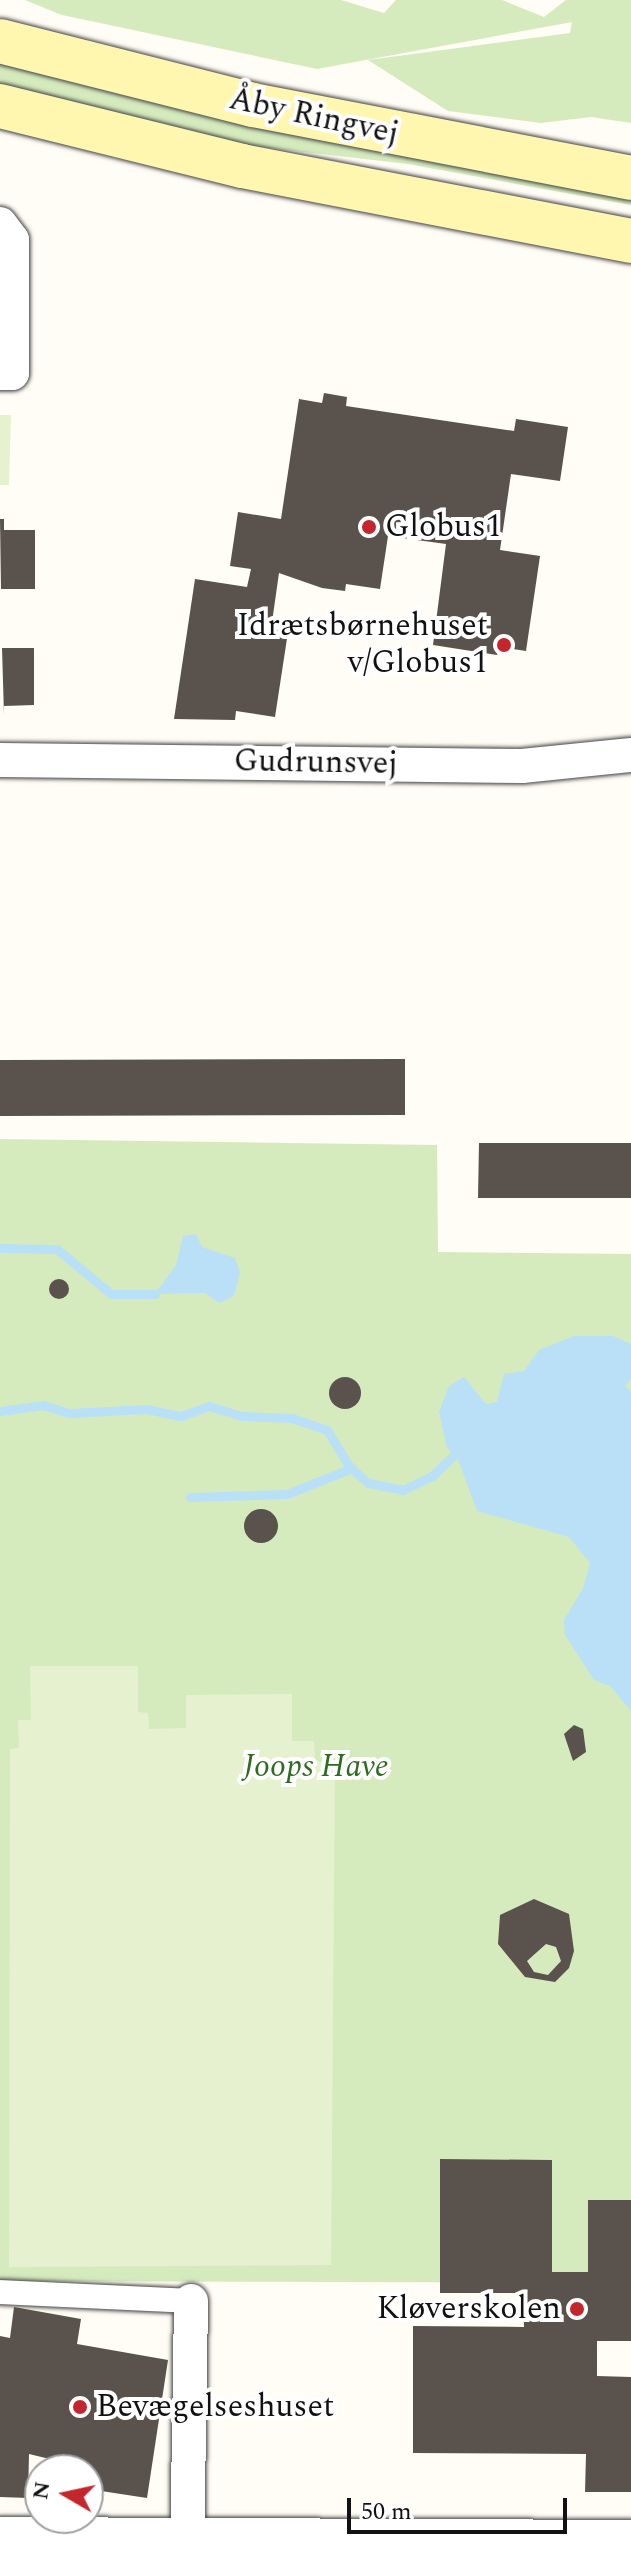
<!DOCTYPE html>
<meta charset="utf-8">
<style>
body{margin:0}
#map{position:relative;width:631px;height:2558px;overflow:hidden;background:#fffdf5;font-family:Spectral,serif}
div>[style]{position:absolute}
.green>*{inset:0;background:#d5ebbd}
.pitch>*{inset:0;background:#e6f2cf}
.water>*{inset:0;background:#b9e0f7}
.stream>*{height:9px;margin:-4.5px;padding:0 4.5px;transform-origin:4.5px;border-radius:4.5px;background:#b9e0f7}
.building>*{inset:0;background:#5a524d}
.round{border-radius:50%}
.roads{filter:drop-shadow(0 0 2px #444) drop-shadow(0 0 2px #444)}
.pedestrian>*{height:24px;margin:-12px;padding:0 12px;transform-origin:12px;border-radius:12px;background:#fff}
.minor>*{height:34px;margin:-17px;padding:0 17px;transform-origin:17px;border-radius:17px;background:#fff}
.tertiary>*{height:42px;margin:-21px;padding:0 21px;transform-origin:21px;border-radius:21px;background:#fff}
.secondary>*{height:44px;margin:-22px;padding:0 22px;transform-origin:22px;border-radius:22px;background:#fff6b0}
.dots>*{width:22px;height:22px;translate:-50% -50%;box-sizing:border-box;border:4px solid #fff;border-radius:50%}
span{translate:-50% -50%;white-space:nowrap;text-align:center;line-height:1.15;-webkit-text-stroke:8px #fff;paint-order:stroke}
.street-label{font-size:32px;color:#111}
.poi-label{font-size:32px;color:#111}
.left{translate:0 -50%;text-align:left}
.right{translate:-100% -50%;text-align:right}
.park-label{font-size:32px;color:#2f6b1f;font-style:italic}
.north{position:absolute;left:24px;top:2454px;width:80px;height:80px;box-sizing:border-box;background:#fff;border:2px solid #a0a0a0;border-radius:50%;rotate:279deg;font-size:22px;font-weight:700;line-height:32px;text-align:center;color:#111}
.north::after{content:'';display:block;margin:auto;width:28px;height:36px;background:#c4262e;clip-path:polygon(50% 0,100% 100%,50% 72%,0 100%)}
.scale{position:absolute;left:347px;top:2498px;width:220px;height:36px;box-sizing:border-box;border:4px solid #111;border-top:0;padding-left:10px;font-size:24px;line-height:28px;white-space:nowrap;color:#111;-webkit-text-stroke:6px #fff;paint-order:stroke}
</style>
<div id="map">
<div class="green">
<i style="clip-path:polygon(25px 0,341px 0,384px 13px,396px 0,502px 0,544px 17px,566px 0,631px 0,631px 123px,591px 117px,541px 123px,448px 111px,368px 60px,570px 33px,572px 22px,317px 69px,62px 15px)"></i>
<i style="clip-path:polygon(0 61px,252px 125px,631px 198px,631px 205px,408px 164px,209px 141px,0 87px)"></i>
<i style="clip-path:polygon(0 1139px,437px 1145px,438px 1252px,631px 1254px,631px 2283px,0 2281px)"></i>
</div>
<div class="pitch">
<i style="clip-path:polygon(0 415px,11px 415px,9px 485px,0 485px)"></i>
<i style="clip-path:polygon(30px 1666px,138px 1666px,138px 1712px,148px 1713px,149px 1729px,186px 1728px,186px 1695px,292px 1694px,292px 1741px,314px 1741px,315px 1761px,335px 1763px,331px 2265px,9px 2267px,10px 1749px,19px 1748px,18px 1720px,31px 1720px)"></i>
</div>
<div class="water">
<i style="clip-path:polygon(196px 1234px,202px 1247px,235px 1258px,240px 1272px,234px 1296px,219px 1303px,205px 1293px,155px 1294px,176px 1265px,183px 1236px)"></i>
<i style="clip-path:polygon(574px 1336px,613px 1336px,631px 1344px,631px 1379px,625px 1386px,631px 1392px,631px 1711px,610px 1686px,594px 1680px,565px 1635px,564px 1620px,583px 1588px,590px 1563px,569px 1537px,477px 1511px,458px 1459px,447px 1448px,439px 1412px,449px 1386px,464px 1377px,486px 1404px,497px 1402px,504px 1374px,524px 1371px,539px 1350px)"></i>
</div>
<div class="stream">
<i style="left:0;top:1248px;width:57px;rotate:1deg"></i>
<i style="left:57px;top:1249px;width:70px;rotate:39.8deg"></i>
<i style="left:111px;top:1294px;width:44px"></i>
<i style="left:0;top:1411px;width:43px;rotate:-7.9deg"></i>
<i style="left:43px;top:1405px;width:27px;rotate:17deg"></i>
<i style="left:69px;top:1413px;width:78px;rotate:-2.9deg"></i>
<i style="left:147px;top:1409px;width:35px;rotate:12deg"></i>
<i style="left:181px;top:1416px;width:30px;rotate:-20deg"></i>
<i style="left:209px;top:1406px;width:34px;rotate:17deg"></i>
<i style="left:242px;top:1416px;width:50px;rotate:2.3deg"></i>
<i style="left:292px;top:1418px;width:37px;rotate:19deg"></i>
<i style="left:327px;top:1430px;width:42px;rotate:58.6deg"></i>
<i style="left:349px;top:1466px;width:25px;rotate:42deg"></i>
<i style="left:368px;top:1483px;width:36px;rotate:11deg"></i>
<i style="left:403px;top:1490px;width:32px;rotate:-26deg"></i>
<i style="left:432px;top:1476px;width:30px;rotate:-44deg"></i>
<i style="left:190px;top:1497px;width:97px;rotate:-1.8deg"></i>
<i style="left:287px;top:1494px;width:70px;rotate:-21.8deg"></i>
</div>
<div class="building">
<i style="clip-path:polygon(324px 393px,347px 397px,346px 406px,514px 431px,516px 419px,568px 427px,560px 481px,511px 474px,500px 550px,540px 556px,526px 651px,499px 647px,497px 655px,433px 645px,446px 544px,388px 536px,380px 589px,346px 584px,345px 591px,322px 588px,279px 573px,271px 629px,288px 632px,275px 717px,236px 711px,235px 720px,174px 719px,195px 579px,247px 587px,251px 569px,230px 566px,238px 512px,281px 519px,299px 399px,322px 403px)"></i>
<i style="clip-path:polygon(0 519px,4px 519px,4px 530px,35px 530px,35px 589px,1px 589px)"></i>
<i style="clip-path:polygon(2px 648px,34px 648px,34px 705px,4px 706px,4px 715px)"></i>
<i style="clip-path:polygon(405px 1059px,405px 1115px,0 1116px,0 1060px)"></i>
<i style="clip-path:polygon(479px 1143px,631px 1143px,631px 1198px,478px 1198px)"></i>
<i class="round" style="left:49px;top:1279px;width:20px;height:20px"></i>
<i class="round" style="left:329px;top:1377px;width:32px;height:32px"></i>
<i class="round" style="left:244px;top:1509px;width:34px;height:34px"></i>
<i style="clip-path:polygon(574px 1725px,583px 1729px,586px 1752px,573px 1761px,564px 1734px)"></i>
<i style="clip-path:polygon(evenodd,534px 1899px,569px 1914px,574px 1951px,569px 1968px,555px 1982px,525px 1977px,498px 1944px,500px 1915px,534px 1899px,546px 1944px,556px 1947px,561px 1961px,548px 1975px,534px 1972px,527px 1961px,546px 1944px)"></i>
<i style="clip-path:polygon(440px 2159px,552px 2160px,552px 2272px,588px 2272px,588px 2200px,631px 2200px,631px 2341px,597px 2341px,597px 2376px,631px 2377px,631px 2492px,585px 2492px,586px 2454px,413px 2453px,413px 2326px,524px 2327px,523px 2293px,440px 2293px)"></i>
<i style="clip-path:polygon(14px 2307px,81px 2319px,77px 2344px,168px 2360px,147px 2498px,88px 2489px,88px 2470px,57px 2470px,58px 2461px,29px 2454px,28px 2498px,0 2497px,0 2336px,10px 2338px)"></i>
</div>
<div class="roads">
<div class="pedestrian">
<i style="left:0;top:2292px;width:191px;rotate:2.7deg"></i>
</div>
<div class="minor">
<i style="left:0;top:224px;width:20px;rotate:53deg"></i>
<i style="left:12px;top:240px;width:133px;rotate:90deg"></i>
<i style="left:12px;top:373px;width:12px;rotate:180deg"></i>
<i style="left:0;top:760px;width:522px;rotate:0.66deg"></i>
<i style="left:522px;top:766px;width:110px;rotate:-5.8deg"></i>
<i style="left:187px;top:2558px;width:257px;rotate:-89.1deg"></i>
</div>
<div class="tertiary">
<i style="left:0;top:2538px;width:631px;rotate:0.27deg"></i>
</div>
<div class="secondary">
<i style="left:0;top:41px;width:261px;rotate:14.2deg"></i>
<i style="left:253px;top:105px;width:385px;rotate:10.9deg"></i>
<i style="left:0;top:106px;width:249px;rotate:13.9deg"></i>
<i style="left:242px;top:166px;width:396px;rotate:10.9deg"></i>
</div>
</div>
<div class="dots">
<i style="left:369px;top:527px;background:#c4262e"></i>
<i style="left:504px;top:645px;background:#c4262e"></i>
<i style="left:577px;top:2309px;background:#c4262e"></i>
<i style="left:80px;top:2407px;background:#c4262e"></i>
</div>
<div class="street-label">
<span style="left:314px;top:117px;rotate:12deg">Åby Ringvej</span>
<span style="left:316px;top:763px;rotate:1deg">Gudrunsvej</span>
</div>
<div class="poi-label">
<span class="left" style="left:385px;top:527px">Globus1</span>
<span class="right" style="left:488px;top:645px">Idrætsbørnehuset<br>v/Globus1</span>
<span class="right" style="left:561px;top:2309px">Kløverskolen</span>
<span class="left" style="left:96px;top:2407px">Bevægelseshuset</span>
</div>
<div class="park-label">
<span style="left:316px;top:1767px">Joops Have</span>
</div>
<div class="north">N</div>
<div class="scale">50 m</div>
</div>
